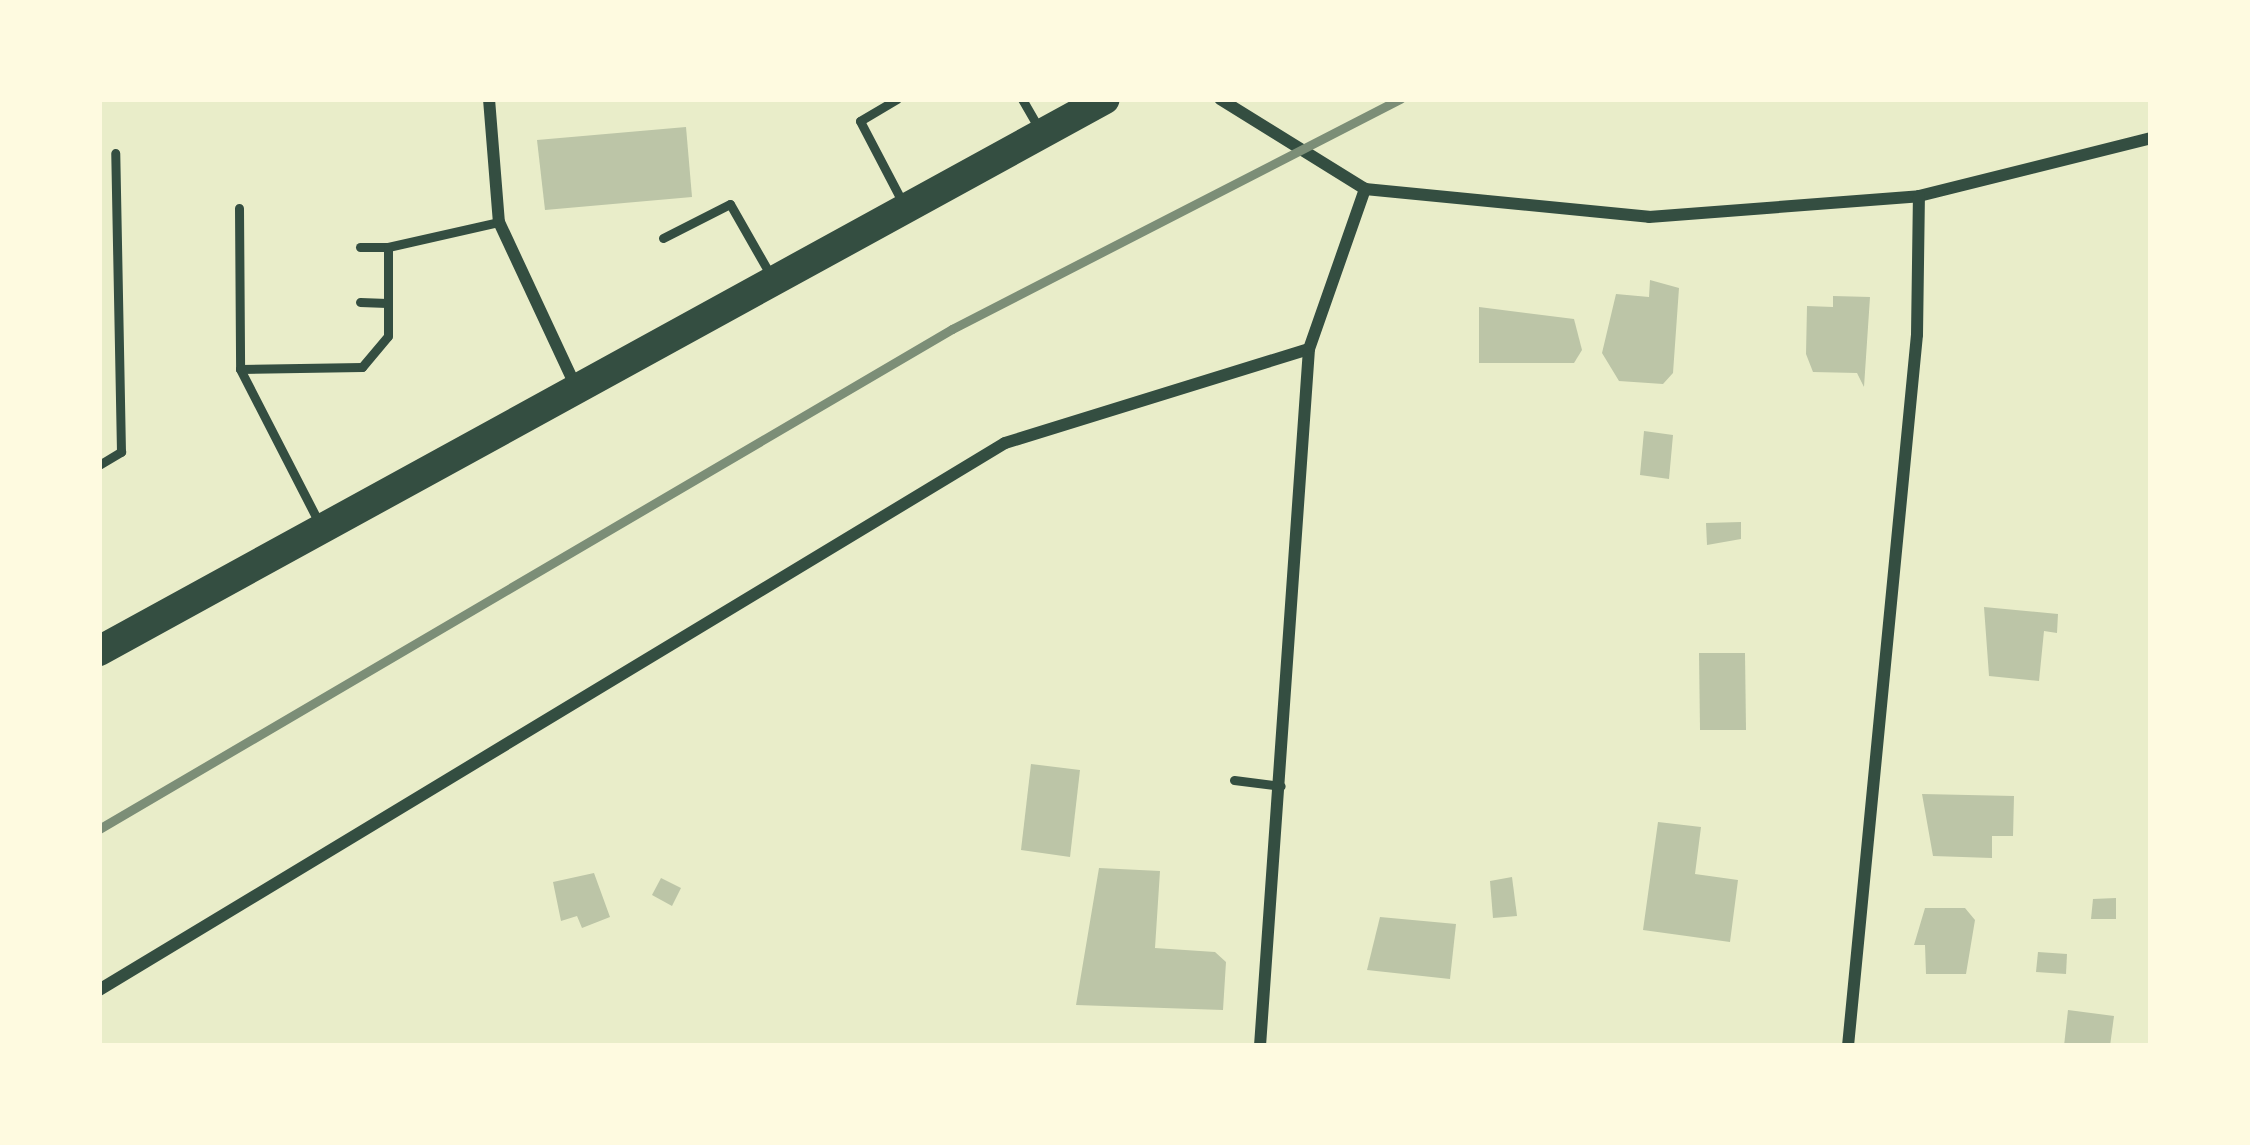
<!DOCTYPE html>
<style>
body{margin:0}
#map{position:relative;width:2250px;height:1145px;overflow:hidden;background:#e9edc9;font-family:"PT Sans Narrow",sans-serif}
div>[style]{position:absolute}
.building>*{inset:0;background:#bcc5a7}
.service>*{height:9px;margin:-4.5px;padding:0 4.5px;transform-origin:4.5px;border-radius:4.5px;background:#344e41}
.minor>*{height:12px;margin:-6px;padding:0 6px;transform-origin:6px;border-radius:6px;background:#344e41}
.primary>*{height:30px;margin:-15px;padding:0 15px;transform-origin:15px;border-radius:15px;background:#344e41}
.rail>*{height:9px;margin:-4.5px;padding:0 4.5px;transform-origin:4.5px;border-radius:4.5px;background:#7c8e77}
span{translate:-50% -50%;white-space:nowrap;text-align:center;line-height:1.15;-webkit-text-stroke:9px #fefae0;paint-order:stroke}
.frame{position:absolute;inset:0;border:102px solid #fefae0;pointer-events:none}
</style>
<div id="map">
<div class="building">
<i style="clip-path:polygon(686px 127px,692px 197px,545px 210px,537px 140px)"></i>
<i style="clip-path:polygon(1650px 280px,1679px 288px,1673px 373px,1663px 384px,1619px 381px,1602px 353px,1616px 294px,1649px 297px)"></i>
<i style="clip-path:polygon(1833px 296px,1870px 297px,1864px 387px,1857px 373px,1813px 372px,1806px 354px,1807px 306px,1833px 307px)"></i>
<i style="clip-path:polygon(1479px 307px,1574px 319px,1582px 350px,1574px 363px,1479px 363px)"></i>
<i style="clip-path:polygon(1644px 431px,1673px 435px,1669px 479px,1640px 475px)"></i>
<i style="clip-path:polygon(1741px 522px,1741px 539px,1707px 545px,1706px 523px)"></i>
<i style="clip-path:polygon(1984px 607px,2058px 614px,2057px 633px,2044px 631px,2039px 681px,1989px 676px)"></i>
<i style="clip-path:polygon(1699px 653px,1745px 653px,1746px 730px,1700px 730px)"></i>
<i style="clip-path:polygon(1031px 764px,1080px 770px,1070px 857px,1021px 850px)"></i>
<i style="clip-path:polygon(1922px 794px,2014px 796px,2013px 836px,1992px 836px,1992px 858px,1933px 856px)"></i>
<i style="clip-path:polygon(1658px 822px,1701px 827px,1695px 874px,1738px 880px,1730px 942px,1643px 930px)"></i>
<i style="clip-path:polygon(1099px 868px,1160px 871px,1155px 948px,1215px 952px,1226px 962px,1223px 1010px,1076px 1005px)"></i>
<i style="clip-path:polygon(594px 873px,610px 917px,582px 928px,577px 916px,561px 921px,553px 882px)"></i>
<i style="clip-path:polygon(1512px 877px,1517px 916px,1493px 918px,1490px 881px)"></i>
<i style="clip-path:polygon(661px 878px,681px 888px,672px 906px,652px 895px)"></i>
<i style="clip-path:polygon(2116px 898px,2116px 919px,2091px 919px,2093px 899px)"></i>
<i style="clip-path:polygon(1925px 908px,1965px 908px,1975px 920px,1966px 974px,1926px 974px,1925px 945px,1914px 945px)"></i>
<i style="clip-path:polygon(1380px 917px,1456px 924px,1450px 979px,1367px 970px)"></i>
<i style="clip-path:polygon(2038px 952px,2067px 954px,2066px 974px,2036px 972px)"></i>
<i style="clip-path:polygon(2068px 1010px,2114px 1016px,2110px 1046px,2064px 1046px)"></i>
</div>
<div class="service">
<i style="left:897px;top:99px;width:43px;rotate:149.3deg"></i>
<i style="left:860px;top:121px;width:95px;rotate:62.4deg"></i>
<i style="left:1022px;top:99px;width:34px;rotate:60deg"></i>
<i style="left:239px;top:208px;width:161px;rotate:89.6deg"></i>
<i style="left:240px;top:369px;width:173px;rotate:62.8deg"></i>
<i style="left:663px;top:238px;width:75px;rotate:-26.9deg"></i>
<i style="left:730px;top:204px;width:81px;rotate:60.3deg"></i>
<i style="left:360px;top:247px;width:28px"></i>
<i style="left:360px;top:302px;width:27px;rotate:2deg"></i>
<i style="left:240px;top:369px;width:122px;rotate:-0.9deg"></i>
<i style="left:362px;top:367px;width:40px;rotate:-50deg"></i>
<i style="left:388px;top:336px;width:89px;rotate:-90deg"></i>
<i style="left:388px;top:247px;width:114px;rotate:-12.7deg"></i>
<i style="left:99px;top:465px;width:26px;rotate:-31deg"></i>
<i style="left:121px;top:452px;width:299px;rotate:-91.1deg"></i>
<i style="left:1234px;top:780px;width:47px;rotate:7.3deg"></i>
</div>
<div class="minor">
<i style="left:489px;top:99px;width:123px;rotate:85.4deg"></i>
<i style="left:499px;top:222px;width:178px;rotate:65deg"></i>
<i style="left:1220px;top:99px;width:171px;rotate:31.8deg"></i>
<i style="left:1365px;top:189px;width:285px;rotate:5.6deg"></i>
<i style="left:1649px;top:217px;width:271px;rotate:-4.4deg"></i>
<i style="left:1919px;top:196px;width:239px;rotate:-14deg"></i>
<i style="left:99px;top:990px;width:1058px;rotate:-31.12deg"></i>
<i style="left:1005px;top:443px;width:318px;rotate:-17.2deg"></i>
<i style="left:1260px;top:1046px;width:699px;rotate:-85.98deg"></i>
<i style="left:1309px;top:349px;width:170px;rotate:-70.7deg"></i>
<i style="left:1848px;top:1046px;width:714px;rotate:-84.46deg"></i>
<i style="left:1917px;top:335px;width:139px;rotate:-89.2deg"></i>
</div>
<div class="primary">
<i style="left:99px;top:651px;width:1147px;rotate:-28.75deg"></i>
</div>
<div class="rail">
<i style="left:99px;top:829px;width:989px;rotate:-30.38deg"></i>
<i style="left:952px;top:329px;width:504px;rotate:-27.18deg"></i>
</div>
<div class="frame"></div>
</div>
